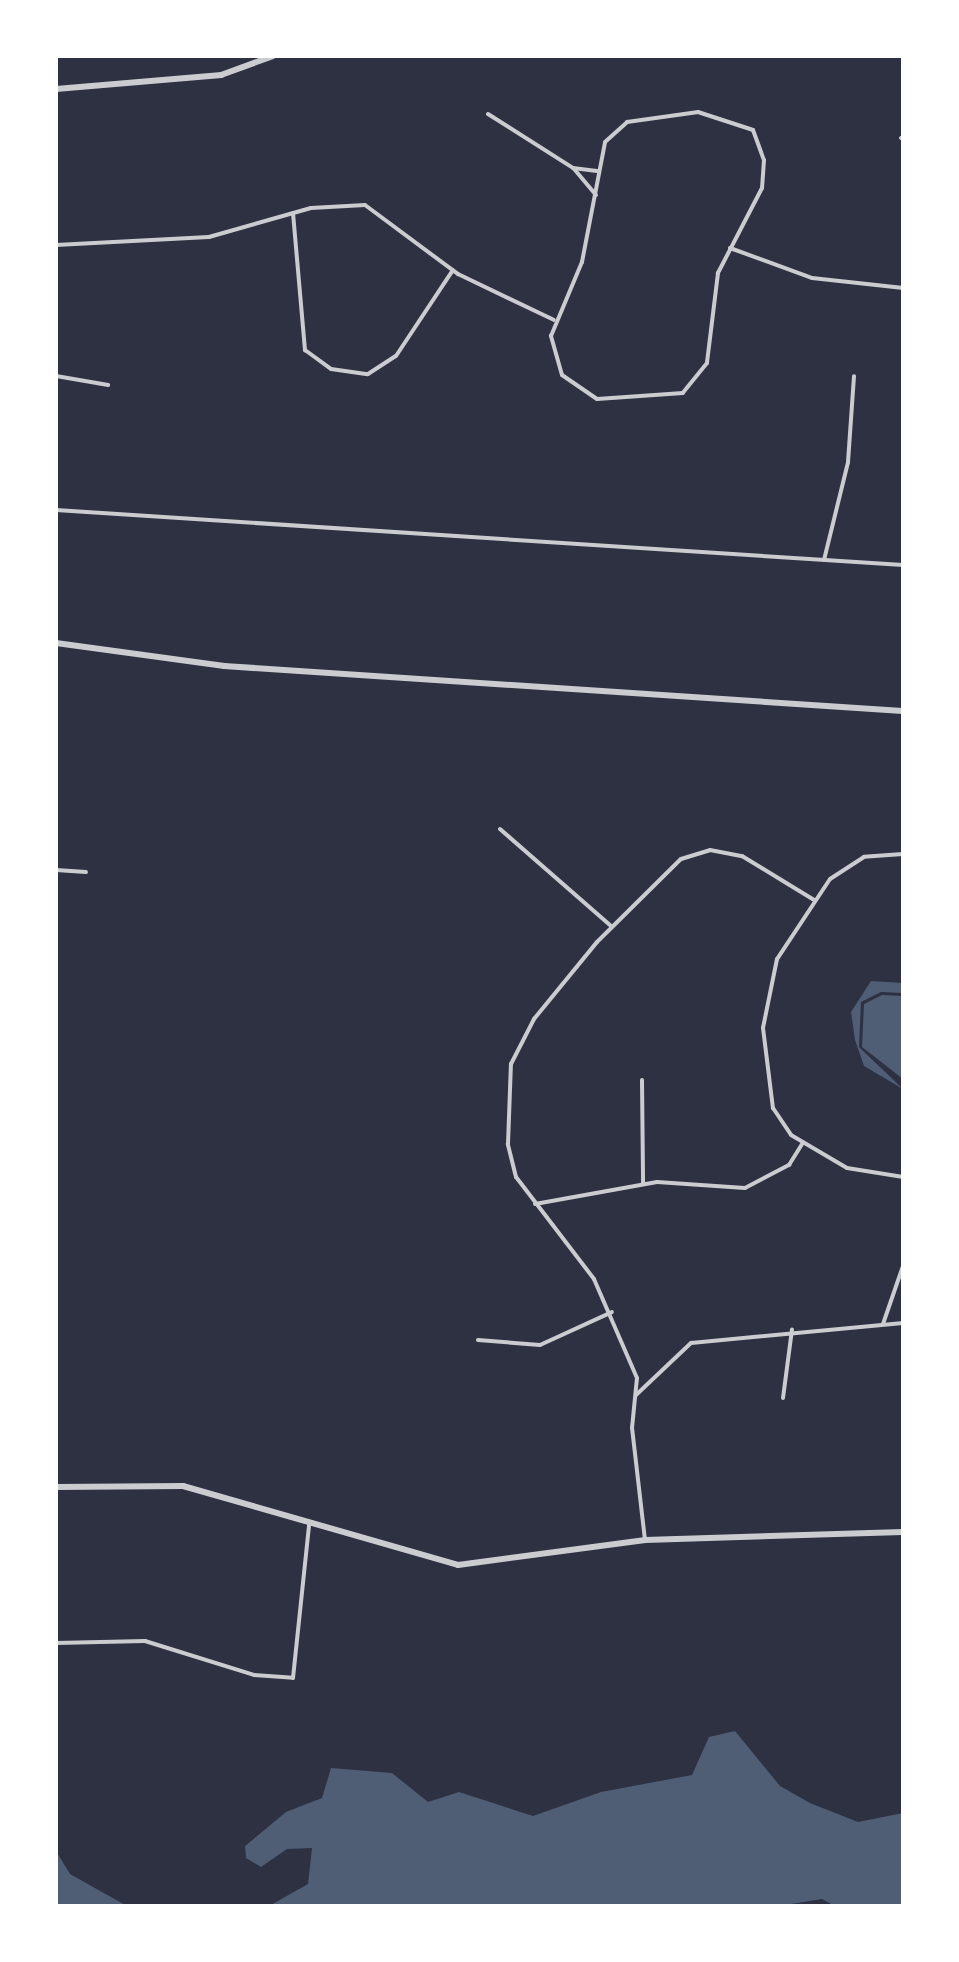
<!DOCTYPE html>
<style>
body{margin:0}
#map{position:relative;width:959px;height:1962px;overflow:hidden;background:#2d3142;font-family:Ubuntu,sans-serif}
div>[style]{position:absolute}
.water>*{inset:0;background:#4f5d75}
.minor>*{height:4px;margin:-2px;padding:0 2px;transform-origin:2px;border-radius:2px;background:#caccd0}
.tertiary>*{height:6px;margin:-3px;padding:0 3px;transform-origin:3px;border-radius:3px;background:#caccd0}
span{translate:-50% -50%;white-space:nowrap;text-align:center;line-height:1.15;-webkit-text-stroke:8px #fff;paint-order:stroke}
.frame{position:absolute;inset:0;border:58px solid #fff;pointer-events:none}
</style>
<div id="map">
<div class="water">
<i style="clip-path:polygon(871px 981px,903px 983px,903px 993px,881px 992px,861px 1002px,859px 1047px,903px 1089px,864px 1066px,855px 1040px,851px 1012px)"></i>
<i style="clip-path:polygon(882px 995px,903px 996px,903px 1079px,862px 1047px,864px 1004px)"></i>
<i style="clip-path:polygon(735px 1731px,780px 1786px,810px 1803px,858px 1822px,903px 1813px,903px 1906px,835px 1906px,822px 1899px,779px 1906px,269px 1906px,308px 1884px,312px 1848px,287px 1849px,261px 1867px,246px 1858px,245px 1846px,286px 1812px,322px 1798px,331px 1768px,392px 1773px,428px 1802px,459px 1792px,533px 1816px,601px 1792px,692px 1775px,709px 1737px)"></i>
<i style="clip-path:polygon(56px 1851px,70px 1874px,127px 1906px,56px 1906px)"></i>
</div>
<div class="minor">
<i style="left:698px;top:112px;width:58px;rotate:18.1deg"></i>
<i style="left:753px;top:130px;width:32px;rotate:70deg"></i>
<i style="left:764px;top:160px;width:28px;rotate:94deg"></i>
<i style="left:762px;top:188px;width:96px;rotate:117.4deg"></i>
<i style="left:718px;top:273px;width:91px;rotate:97deg"></i>
<i style="left:707px;top:363px;width:38px;rotate:129deg"></i>
<i style="left:683px;top:393px;width:86px;rotate:176deg"></i>
<i style="left:597px;top:399px;width:42px;rotate:-145.6deg"></i>
<i style="left:562px;top:375px;width:41px;rotate:-105.8deg"></i>
<i style="left:551px;top:336px;width:80px;rotate:-67.3deg"></i>
<i style="left:582px;top:262px;width:122px;rotate:-79.1deg"></i>
<i style="left:605px;top:142px;width:30px;rotate:-42deg"></i>
<i style="left:627px;top:122px;width:72px;rotate:-8deg"></i>
<i style="left:488px;top:114px;width:101px;rotate:32.4deg"></i>
<i style="left:901px;top:138px;width:2px;rotate:27deg"></i>
<i style="left:596px;top:195px;width:35px;rotate:-130deg"></i>
<i style="left:573px;top:168px;width:26px;rotate:7deg"></i>
<i style="left:293px;top:213px;width:138px;rotate:85deg"></i>
<i style="left:305px;top:350px;width:32px;rotate:36deg"></i>
<i style="left:331px;top:369px;width:37px;rotate:8deg"></i>
<i style="left:368px;top:374px;width:33px;rotate:-33deg"></i>
<i style="left:396px;top:356px;width:103px;rotate:-56.5deg"></i>
<i style="left:56px;top:245px;width:153px;rotate:-3deg"></i>
<i style="left:209px;top:237px;width:106px;rotate:-15.9deg"></i>
<i style="left:311px;top:208px;width:54px;rotate:-3.2deg"></i>
<i style="left:365px;top:205px;width:116px;rotate:36.6deg"></i>
<i style="left:458px;top:274px;width:106px;rotate:25.6deg"></i>
<i style="left:730px;top:248px;width:87px;rotate:20.1deg"></i>
<i style="left:812px;top:278px;width:92px;rotate:6.3deg"></i>
<i style="left:56px;top:376px;width:53px;rotate:9.8deg"></i>
<i style="left:56px;top:510px;width:849px;rotate:3.72deg"></i>
<i style="left:824px;top:560px;width:101px;rotate:-76.2deg"></i>
<i style="left:848px;top:462px;width:86px;rotate:-86deg"></i>
<i style="left:500px;top:829px;width:147px;rotate:41.1deg"></i>
<i style="left:903px;top:854px;width:39px;rotate:176deg"></i>
<i style="left:864px;top:857px;width:40px;rotate:147.1deg"></i>
<i style="left:830px;top:879px;width:96px;rotate:123.5deg"></i>
<i style="left:777px;top:959px;width:70px;rotate:101.5deg"></i>
<i style="left:763px;top:1028px;width:81px;rotate:82.9deg"></i>
<i style="left:773px;top:1108px;width:32px;rotate:56deg"></i>
<i style="left:791px;top:1135px;width:65px;rotate:30.5deg"></i>
<i style="left:847px;top:1168px;width:57px;rotate:9.1deg"></i>
<i style="left:56px;top:870px;width:30px;rotate:4deg"></i>
<i style="left:642px;top:1080px;width:104px;rotate:89.4deg"></i>
<i style="left:535px;top:1204px;width:124px;rotate:-10.2deg"></i>
<i style="left:657px;top:1182px;width:88px;rotate:3.9deg"></i>
<i style="left:745px;top:1188px;width:50px;rotate:-27.6deg"></i>
<i style="left:789px;top:1165px;width:25px;rotate:-58deg"></i>
<i style="left:883px;top:1324px;width:61px;rotate:-71deg"></i>
<i style="left:478px;top:1340px;width:62px;rotate:4.6deg"></i>
<i style="left:540px;top:1345px;width:79px;rotate:-24.6deg"></i>
<i style="left:636px;top:1395px;width:76px;rotate:-43.4deg"></i>
<i style="left:691px;top:1343px;width:213px;rotate:-5.4deg"></i>
<i style="left:783px;top:1398px;width:69px;rotate:-82.5deg"></i>
<i style="left:645px;top:1540px;width:113px;rotate:-96.6deg"></i>
<i style="left:632px;top:1428px;width:50px;rotate:-84.3deg"></i>
<i style="left:637px;top:1378px;width:108px;rotate:-113.5deg"></i>
<i style="left:594px;top:1279px;width:128px;rotate:-127.4deg"></i>
<i style="left:516px;top:1177px;width:34px;rotate:-104deg"></i>
<i style="left:508px;top:1144px;width:80px;rotate:-87.9deg"></i>
<i style="left:511px;top:1064px;width:51px;rotate:-62.9deg"></i>
<i style="left:534px;top:1019px;width:99px;rotate:-50.7deg"></i>
<i style="left:597px;top:942px;width:118px;rotate:-44.7deg"></i>
<i style="left:681px;top:859px;width:30px;rotate:-17deg"></i>
<i style="left:710px;top:850px;width:33px;rotate:11deg"></i>
<i style="left:742px;top:856px;width:84px;rotate:31.4deg"></i>
<i style="left:56px;top:1643px;width:89px;rotate:-1.3deg"></i>
<i style="left:145px;top:1641px;width:114px;rotate:17.3deg"></i>
<i style="left:254px;top:1675px;width:39px;rotate:4deg"></i>
<i style="left:293px;top:1678px;width:154px;rotate:-84deg"></i>
</div>
<div class="tertiary">
<i style="left:56px;top:89px;width:166px;rotate:-4.8deg"></i>
<i style="left:221px;top:75px;width:55px;rotate:-20.1deg"></i>
<i style="left:56px;top:643px;width:170px;rotate:7.8deg"></i>
<i style="left:224px;top:666px;width:680px;rotate:3.79deg"></i>
<i style="left:56px;top:1487px;width:127px;rotate:-0.5deg"></i>
<i style="left:183px;top:1486px;width:286px;rotate:16deg"></i>
<i style="left:458px;top:1565px;width:189px;rotate:-7.6deg"></i>
<i style="left:645px;top:1540px;width:258px;rotate:-1.8deg"></i>
</div>
<div class="frame"></div>
</div>
